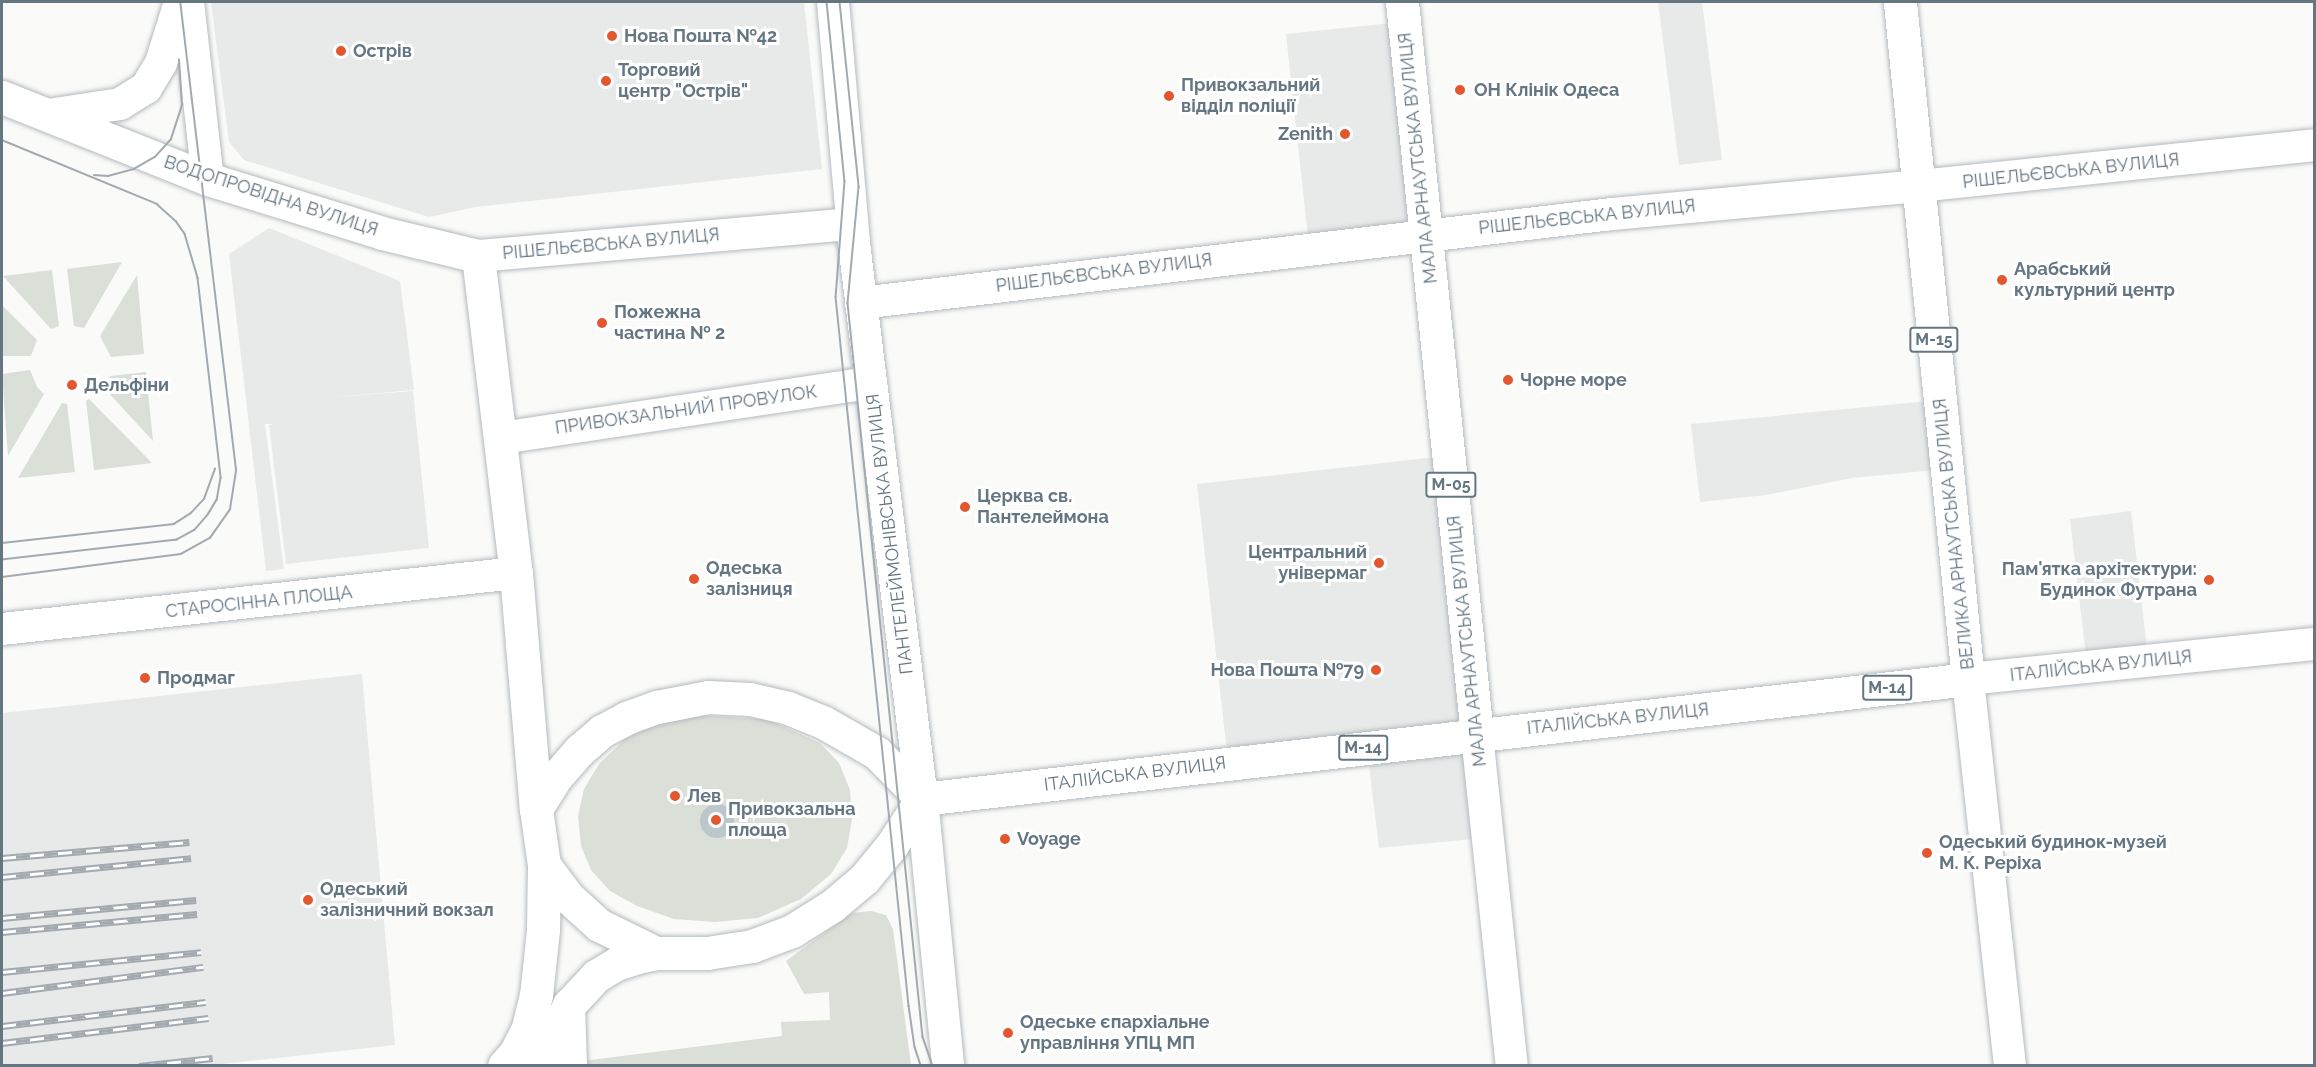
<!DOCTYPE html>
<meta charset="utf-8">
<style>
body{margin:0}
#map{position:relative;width:2316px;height:1067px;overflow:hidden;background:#fafaf8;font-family:Raleway,sans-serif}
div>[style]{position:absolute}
.built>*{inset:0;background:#e8e9e9}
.green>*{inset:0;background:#dadfd7}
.water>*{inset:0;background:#bbc7cb}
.round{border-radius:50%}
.roads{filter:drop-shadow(0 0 2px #b3babf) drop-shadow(0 0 2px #b3babf)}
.secondary>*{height:32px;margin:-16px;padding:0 16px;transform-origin:16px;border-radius:16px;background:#fff}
.primary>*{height:33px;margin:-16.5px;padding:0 16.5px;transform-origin:16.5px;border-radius:16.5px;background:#fff}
.tram>*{height:1.5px;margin:-0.75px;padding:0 0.75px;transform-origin:0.75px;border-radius:0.75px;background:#a2aab0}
.rail>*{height:7px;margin-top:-3.5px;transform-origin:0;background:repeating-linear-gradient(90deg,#fff 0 14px,#a2aab0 0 28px);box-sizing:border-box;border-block:2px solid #a2aab0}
.dots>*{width:16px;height:16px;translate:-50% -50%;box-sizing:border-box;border:3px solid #fff;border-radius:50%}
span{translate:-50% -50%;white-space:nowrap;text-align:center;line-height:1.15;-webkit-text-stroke:6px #fff;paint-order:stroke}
.shield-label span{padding:2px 4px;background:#fff;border:2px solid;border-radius:4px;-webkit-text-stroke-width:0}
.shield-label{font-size:16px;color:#657683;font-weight:700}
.poi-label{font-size:18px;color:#657683;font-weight:700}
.left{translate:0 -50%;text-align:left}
.right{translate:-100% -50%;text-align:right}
.street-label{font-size:18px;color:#657683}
.frame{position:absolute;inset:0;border:3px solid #657683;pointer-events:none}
</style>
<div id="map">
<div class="built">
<i style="clip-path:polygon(211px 2px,804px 2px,822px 169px,476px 207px,429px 217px,244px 160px,229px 142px)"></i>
<i style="clip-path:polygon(1658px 2px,1702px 2px,1722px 160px,1679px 165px)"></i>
<i style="clip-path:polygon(1401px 22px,1423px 231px,1309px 247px,1286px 34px)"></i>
<i style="clip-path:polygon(269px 228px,400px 281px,414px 390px,323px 398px,413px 391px,429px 548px,286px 564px,269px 425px,274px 424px,265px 424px,284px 569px,266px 571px,229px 254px)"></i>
<i style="clip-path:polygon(1939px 400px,1946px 469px,1852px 478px,1766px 495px,1700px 502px,1691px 424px)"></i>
<i style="clip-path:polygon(1444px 456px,1472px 732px,1228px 761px,1197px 484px)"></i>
<i style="clip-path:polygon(2131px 511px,2148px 657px,2087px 665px,2070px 519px)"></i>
<i style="clip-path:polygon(362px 674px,395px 1045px,203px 1066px,2px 1065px,2px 713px)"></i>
<i style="clip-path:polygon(1475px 738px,1484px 838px,1379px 848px,1367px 750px)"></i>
</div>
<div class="green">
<i style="clip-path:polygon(122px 262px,84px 328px,74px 326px,67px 269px)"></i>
<i style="clip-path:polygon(52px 270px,59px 326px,51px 329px,3px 276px)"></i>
<i style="clip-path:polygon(137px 275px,144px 354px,111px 357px,100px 336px)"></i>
<i style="clip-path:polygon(2px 305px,37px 340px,31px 356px,2px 356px)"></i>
<i style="clip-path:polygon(30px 370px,37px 387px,44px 394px,8px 456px,2px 374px)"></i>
<i style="clip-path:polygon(146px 372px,153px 441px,105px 389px,110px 376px)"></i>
<i style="clip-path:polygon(89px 399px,152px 463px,94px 470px,86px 401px)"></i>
<i style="clip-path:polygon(62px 403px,67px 404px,75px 472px,18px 478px)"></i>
<i style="clip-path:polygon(696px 715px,766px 719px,820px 743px,839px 763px,850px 790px,852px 819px,847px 848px,831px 874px,801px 899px,758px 918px,715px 922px,674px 919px,637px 906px,610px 891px,591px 870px,581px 846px,578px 816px,584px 789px,599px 764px,625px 739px,659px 722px)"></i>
<i style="clip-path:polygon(871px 911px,886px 915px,893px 929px,911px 1065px,583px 1066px,582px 1061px,782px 1036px,781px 1022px,830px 1020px,829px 992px,804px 994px,786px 961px,852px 913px)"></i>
</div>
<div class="water">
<i class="round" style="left:700px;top:804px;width:34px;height:34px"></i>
</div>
<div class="roads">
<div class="secondary">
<i style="left:188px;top:2px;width:178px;rotate:83.6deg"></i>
<i style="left:833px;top:2px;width:242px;rotate:85deg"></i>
<i style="left:854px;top:243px;width:560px;rotate:83.03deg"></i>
<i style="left:922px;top:799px;width:268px;rotate:84.4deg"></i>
<i style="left:48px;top:115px;width:73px;rotate:-8.7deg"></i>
<i style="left:120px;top:104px;width:31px;rotate:-32deg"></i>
<i style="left:146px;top:88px;width:29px;rotate:-59deg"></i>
<i style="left:161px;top:63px;width:64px;rotate:-72.7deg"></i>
<i style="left:478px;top:256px;width:375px;rotate:-4.9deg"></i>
<i style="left:861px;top:303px;width:756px;rotate:-6.76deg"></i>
<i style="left:1612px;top:214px;width:308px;rotate:-5.2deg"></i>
<i style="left:1919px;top:186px;width:397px;rotate:-5.9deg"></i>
<i style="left:501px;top:438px;width:374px;rotate:-8.5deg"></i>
<i style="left:2px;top:629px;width:517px;rotate:-6.22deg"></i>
<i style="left:1477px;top:735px;width:333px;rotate:84deg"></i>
<i style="left:569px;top:1005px;width:61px;rotate:88.1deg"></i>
<i style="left:2010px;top:1066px;width:389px;rotate:-96.2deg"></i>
<i style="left:1968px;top:679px;width:348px;rotate:-5.8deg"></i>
</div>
<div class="primary">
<i style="left:1402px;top:2px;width:737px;rotate:84.16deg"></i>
<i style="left:2px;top:97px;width:222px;rotate:21.7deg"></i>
<i style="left:208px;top:179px;width:182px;rotate:17.2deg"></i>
<i style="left:382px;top:233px;width:99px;rotate:13.5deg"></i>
<i style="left:478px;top:256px;width:319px;rotate:83.2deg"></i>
<i style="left:516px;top:573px;width:237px;rotate:85.2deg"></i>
<i style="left:536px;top:809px;width:57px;rotate:81.9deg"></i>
<i style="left:544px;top:865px;width:65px;rotate:90.9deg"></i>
<i style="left:543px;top:930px;width:65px;rotate:96.1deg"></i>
<i style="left:536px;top:995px;width:36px;rotate:104deg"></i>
<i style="left:527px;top:1030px;width:25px;rotate:117deg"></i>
<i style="left:516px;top:1052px;width:18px;rotate:131deg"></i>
<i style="left:922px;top:799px;width:1053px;rotate:-6.54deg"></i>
<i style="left:1968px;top:679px;width:680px;rotate:-95.74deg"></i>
<i style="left:536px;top:809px;width:39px;rotate:-58deg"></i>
<i style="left:557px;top:776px;width:35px;rotate:-49deg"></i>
<i style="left:580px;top:750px;width:29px;rotate:-41deg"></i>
<i style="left:602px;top:731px;width:27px;rotate:-28deg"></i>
<i style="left:626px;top:718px;width:33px;rotate:-20deg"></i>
<i style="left:657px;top:707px;width:52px;rotate:-11.1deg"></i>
<i style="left:708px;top:697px;width:42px;rotate:2.7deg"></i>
<i style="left:750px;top:699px;width:39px;rotate:13deg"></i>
<i style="left:788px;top:708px;width:38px;rotate:22deg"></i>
<i style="left:823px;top:722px;width:62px;rotate:29.9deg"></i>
<i style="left:877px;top:753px;width:64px;rotate:45.6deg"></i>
<i style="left:544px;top:865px;width:40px;rotate:53deg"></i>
<i style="left:568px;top:897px;width:42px;rotate:42.1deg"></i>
<i style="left:599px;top:925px;width:64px;rotate:26.2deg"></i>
<i style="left:539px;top:1066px;width:68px;rotate:-63.8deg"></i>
<i style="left:569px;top:1005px;width:40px;rotate:-47deg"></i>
<i style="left:596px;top:976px;width:23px;rotate:-31deg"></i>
<i style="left:616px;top:964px;width:22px;rotate:-18deg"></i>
<i style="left:637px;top:957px;width:19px;rotate:-12deg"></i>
<i style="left:656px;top:953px;width:51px"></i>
<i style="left:707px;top:953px;width:46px;rotate:-8.8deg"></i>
<i style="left:752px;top:946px;width:43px;rotate:-20.6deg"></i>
<i style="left:792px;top:931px;width:47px;rotate:-32deg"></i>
<i style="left:832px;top:906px;width:42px;rotate:-40.2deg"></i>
<i style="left:864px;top:879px;width:44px;rotate:-50.5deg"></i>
<i style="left:892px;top:845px;width:55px;rotate:-56.9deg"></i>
</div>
</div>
<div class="tram">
<i style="left:827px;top:2px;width:180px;rotate:84.3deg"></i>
<i style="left:845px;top:181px;width:116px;rotate:94.4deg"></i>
<i style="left:836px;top:297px;width:713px;rotate:84.12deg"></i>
<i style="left:909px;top:1006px;width:41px;rotate:81.7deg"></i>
<i style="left:915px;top:1047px;width:20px;rotate:72deg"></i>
<i style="left:840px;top:2px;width:186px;rotate:84.1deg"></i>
<i style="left:859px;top:187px;width:117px;rotate:95.4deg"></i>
<i style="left:848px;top:303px;width:738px;rotate:84.17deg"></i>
<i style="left:923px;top:1037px;width:31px;rotate:71deg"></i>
<i style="left:2px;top:140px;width:168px;rotate:22.4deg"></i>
<i style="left:157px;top:204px;width:25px;rotate:42deg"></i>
<i style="left:176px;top:221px;width:16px;rotate:55deg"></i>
<i style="left:185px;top:234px;width:46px;rotate:73.5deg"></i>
<i style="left:198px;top:278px;width:201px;rotate:83.4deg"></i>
<i style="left:221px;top:478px;width:22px;rotate:100deg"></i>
<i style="left:217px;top:500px;width:17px;rotate:121deg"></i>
<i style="left:208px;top:515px;width:20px;rotate:131deg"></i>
<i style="left:195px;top:530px;width:21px;rotate:151deg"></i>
<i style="left:177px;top:540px;width:176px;rotate:173.5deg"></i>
<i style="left:94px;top:175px;width:14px;rotate:4deg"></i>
<i style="left:108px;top:176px;width:27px;rotate:-15deg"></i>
<i style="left:134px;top:169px;width:24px;rotate:-30deg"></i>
<i style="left:155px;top:157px;width:24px;rotate:-48deg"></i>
<i style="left:171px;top:139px;width:36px;rotate:-72deg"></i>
<i style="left:182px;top:105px;width:45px;rotate:-93.8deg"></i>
<i style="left:2px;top:543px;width:173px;rotate:-6.3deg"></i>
<i style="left:174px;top:524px;width:20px;rotate:-33deg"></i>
<i style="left:191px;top:513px;width:19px;rotate:-47deg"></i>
<i style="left:204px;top:499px;width:32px;rotate:-70deg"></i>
<i style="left:2px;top:577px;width:180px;rotate:-7.3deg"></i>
<i style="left:181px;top:554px;width:33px;rotate:-29deg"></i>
<i style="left:210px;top:538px;width:35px;rotate:-55deg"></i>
<i style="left:230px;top:509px;width:39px;rotate:-81deg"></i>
<i style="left:236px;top:470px;width:471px;rotate:-96.8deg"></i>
</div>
<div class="rail">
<i style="left:2px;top:858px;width:188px;rotate:-4.9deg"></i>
<i style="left:2px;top:877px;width:190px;rotate:-5.7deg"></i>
<i style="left:2px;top:918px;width:195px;rotate:-5.3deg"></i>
<i style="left:2px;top:932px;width:196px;rotate:-5.3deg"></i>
<i style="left:2px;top:972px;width:200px;rotate:-5.7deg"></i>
<i style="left:2px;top:993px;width:203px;rotate:-7.4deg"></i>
<i style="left:2px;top:1026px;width:205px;rotate:-6.7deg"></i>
<i style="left:2px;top:1043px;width:208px;rotate:-6.9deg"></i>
<i style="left:139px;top:1066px;width:74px;rotate:-6.2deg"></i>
</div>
<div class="dots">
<i style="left:612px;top:36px;background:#e4572e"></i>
<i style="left:341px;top:51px;background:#e4572e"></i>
<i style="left:606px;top:81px;background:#e4572e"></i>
<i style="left:1460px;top:90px;background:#e4572e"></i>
<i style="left:1169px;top:96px;background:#e4572e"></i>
<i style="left:1345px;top:134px;background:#e4572e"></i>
<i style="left:2002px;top:280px;background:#e4572e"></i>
<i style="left:602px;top:323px;background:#e4572e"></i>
<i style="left:1508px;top:380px;background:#e4572e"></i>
<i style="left:72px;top:385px;background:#e4572e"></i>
<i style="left:965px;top:507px;background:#e4572e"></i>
<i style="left:1379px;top:563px;background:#e4572e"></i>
<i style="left:694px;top:579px;background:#e4572e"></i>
<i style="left:2209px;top:580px;background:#e4572e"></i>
<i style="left:1376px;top:670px;background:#e4572e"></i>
<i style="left:145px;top:678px;background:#e4572e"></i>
<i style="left:675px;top:796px;background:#e4572e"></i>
<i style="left:716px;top:820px;background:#e4572e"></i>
<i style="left:1005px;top:839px;background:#e4572e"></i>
<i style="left:1927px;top:853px;background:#e4572e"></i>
<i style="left:308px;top:900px;background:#e4572e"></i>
<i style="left:1008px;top:1033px;background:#e4572e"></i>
</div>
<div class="shield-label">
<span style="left:1934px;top:340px">М-15</span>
<span style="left:1451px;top:485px">М-05</span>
<span style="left:1887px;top:688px">М-14</span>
<span style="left:1363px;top:748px">М-14</span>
</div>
<div class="poi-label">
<span class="left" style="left:624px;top:36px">Нова Пошта №42</span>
<span class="left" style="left:353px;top:51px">Острів</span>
<span class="left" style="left:618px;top:81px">Торговий<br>центр "Острів"</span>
<span class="left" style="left:1181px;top:96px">Привокзальний<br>відділ поліції</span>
<span class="left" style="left:1474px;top:90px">ОН Клінік Одеса</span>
<span class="right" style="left:1333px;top:134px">Zenith</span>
<span class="left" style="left:2014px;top:280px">Арабський<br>культурний центр</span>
<span class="left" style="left:614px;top:323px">Пожежна<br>частина № 2</span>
<span class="left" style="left:1520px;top:380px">Чорне море</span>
<span class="left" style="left:84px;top:385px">Дельфіни</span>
<span class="left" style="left:977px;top:507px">Церква св.<br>Пантелеймона</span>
<span class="right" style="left:1367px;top:563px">Центральний<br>універмаг</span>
<span class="left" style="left:706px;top:579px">Одеська<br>залізниця</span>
<span class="right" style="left:2197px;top:580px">Пам'ятка архітектури:<br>Будинок Футрана</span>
<span class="right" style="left:1364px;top:670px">Нова Пошта №79</span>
<span class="left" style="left:157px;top:678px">Продмаг</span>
<span class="left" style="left:687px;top:796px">Лев</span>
<span class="left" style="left:728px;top:820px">Привокзальна<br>площа</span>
<span class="left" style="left:1017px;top:839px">Voyage</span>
<span class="left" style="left:1939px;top:853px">Одеський будинок-музей<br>М. К. Реріха</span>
<span class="left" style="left:320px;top:900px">Одеський<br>залізничний вокзал</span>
<span class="left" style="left:1020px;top:1033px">Одеське єпархіальне<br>управління УПЦ МП</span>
</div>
<div class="street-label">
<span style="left:1418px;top:158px;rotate:-96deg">МАЛА АРНАУТСЬКА ВУЛИЦЯ</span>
<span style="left:2071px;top:171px;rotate:-6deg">РІШЕЛЬЄВСЬКА ВУЛИЦЯ</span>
<span style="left:271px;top:196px;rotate:18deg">ВОДОПРОВІДНА ВУЛИЦЯ</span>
<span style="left:1587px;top:217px;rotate:-6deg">РІШЕЛЬЄВСЬКА ВУЛИЦЯ</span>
<span style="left:611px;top:244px;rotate:-5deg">РІШЕЛЬЄВСЬКА ВУЛИЦЯ</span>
<span style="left:1104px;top:273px;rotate:-7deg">РІШЕЛЬЄВСЬКА ВУЛИЦЯ</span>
<span style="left:686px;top:410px;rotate:-8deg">ПРИВОКЗАЛЬНИЙ ПРОВУЛОК</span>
<span style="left:890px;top:534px;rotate:-97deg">ПАНТЕЛЕЙМОНІВСЬКА ВУЛИЦЯ</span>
<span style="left:1954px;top:534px;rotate:-96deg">ВЕЛИКА АРНАУТСЬКА ВУЛИЦЯ</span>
<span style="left:259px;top:602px;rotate:-6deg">СТАРОСІННА ПЛОЩА</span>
<span style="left:1467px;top:641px;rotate:-96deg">МАЛА АРНАУТСЬКА ВУЛИЦЯ</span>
<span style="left:2101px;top:666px;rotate:-6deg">ІТАЛІЙСЬКА ВУЛИЦЯ</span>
<span style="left:1618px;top:719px;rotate:-6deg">ІТАЛІЙСЬКА ВУЛИЦЯ</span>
<span style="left:1135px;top:774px;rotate:-7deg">ІТАЛІЙСЬКА ВУЛИЦЯ</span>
</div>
<div class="frame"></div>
</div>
